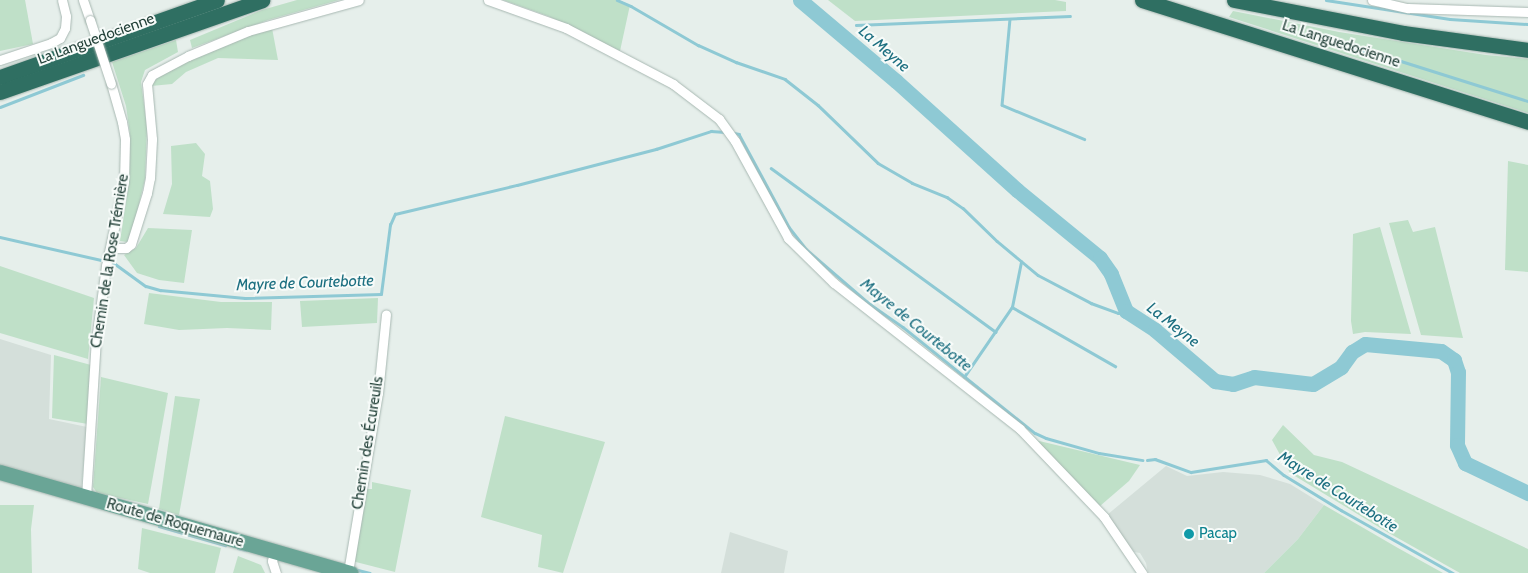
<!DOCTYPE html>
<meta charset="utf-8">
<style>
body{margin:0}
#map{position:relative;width:1528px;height:573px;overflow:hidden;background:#e6efeb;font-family:Cabin,sans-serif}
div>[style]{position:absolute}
.built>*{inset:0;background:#d4dfda}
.green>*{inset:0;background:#bfe0c8}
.stream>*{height:2.5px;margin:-1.25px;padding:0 1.25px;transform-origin:1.25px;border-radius:1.25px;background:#8ec9d4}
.river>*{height:15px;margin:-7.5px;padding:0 7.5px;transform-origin:7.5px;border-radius:7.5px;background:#8ec9d4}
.roads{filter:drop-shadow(0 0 1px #a8b8b2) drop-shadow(0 0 1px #a8b8b2)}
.minor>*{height:9px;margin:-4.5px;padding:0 4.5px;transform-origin:4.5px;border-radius:4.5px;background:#fff}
.primary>*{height:15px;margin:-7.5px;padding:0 7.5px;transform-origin:7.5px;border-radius:7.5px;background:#6aa596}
.motorway>*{height:15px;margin:-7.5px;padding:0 7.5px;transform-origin:7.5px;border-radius:7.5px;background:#2f6f62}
.bridges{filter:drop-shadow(0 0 1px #a8b8b2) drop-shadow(0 0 1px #a8b8b2)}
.minor-bridge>*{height:9px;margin:-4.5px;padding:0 4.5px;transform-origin:4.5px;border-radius:4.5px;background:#fff}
.dots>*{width:14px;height:14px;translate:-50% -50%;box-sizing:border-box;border:2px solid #f7fbf9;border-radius:50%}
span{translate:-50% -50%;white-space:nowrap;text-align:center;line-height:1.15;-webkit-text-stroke:4px #f7fbf9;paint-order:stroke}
.street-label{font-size:15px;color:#24423a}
.culture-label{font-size:15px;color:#0d838f}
.left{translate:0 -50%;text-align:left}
.water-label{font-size:16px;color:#1c6f80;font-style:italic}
</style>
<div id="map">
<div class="built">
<i style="clip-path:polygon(0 339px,51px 355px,49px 419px,87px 427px,81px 491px,0 465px)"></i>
<i style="clip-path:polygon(1166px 466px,1187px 476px,1223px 472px,1260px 475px,1290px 484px,1324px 505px,1298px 539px,1264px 573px,1148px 573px,1146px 563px,1140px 553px,1134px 552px,1107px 515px)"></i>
<i style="clip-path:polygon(730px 532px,788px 551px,784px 573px,721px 573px)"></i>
</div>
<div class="green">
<i style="clip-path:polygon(0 0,25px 0,33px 44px,0 51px)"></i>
<i style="clip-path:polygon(297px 0,339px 0,268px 20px,192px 48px,190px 40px,262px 10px)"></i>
<i style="clip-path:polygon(503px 0,619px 0,630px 5px,620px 51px,548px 16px)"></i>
<i style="clip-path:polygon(828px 0,1055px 0,1066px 2px,1066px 11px,855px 21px)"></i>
<i style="clip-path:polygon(1233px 11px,1339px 32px,1486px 55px,1528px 59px,1528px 113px,1229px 17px)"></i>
<i style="clip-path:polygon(272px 28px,278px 60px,218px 58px,186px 72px,172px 84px,151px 86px,159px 74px,168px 68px,240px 38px)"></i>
<i style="clip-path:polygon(176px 40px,178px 52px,145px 70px,141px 82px,147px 127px,145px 179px,132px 233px,127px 242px,120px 241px,129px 183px,130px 134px,126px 106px,112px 62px)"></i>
<i style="clip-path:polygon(196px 143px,205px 154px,202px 176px,210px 181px,213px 209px,210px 217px,163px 214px,172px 184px,171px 146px)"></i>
<i style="clip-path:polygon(1508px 161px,1528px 165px,1528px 272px,1505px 270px)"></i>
<i style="clip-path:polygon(1408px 220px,1413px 232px,1435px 227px,1463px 338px,1421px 335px,1389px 223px)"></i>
<i style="clip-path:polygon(1380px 227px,1411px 334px,1365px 332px,1353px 334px,1351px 321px,1353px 234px)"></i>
<i style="clip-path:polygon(148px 228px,192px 230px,184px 283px,159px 280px,137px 273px,124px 255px,136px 248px)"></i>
<i style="clip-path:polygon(0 266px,94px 298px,88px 359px,0 333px)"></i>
<i style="clip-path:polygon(149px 293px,221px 302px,272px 302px,271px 330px,227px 328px,179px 330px,144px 324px)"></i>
<i style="clip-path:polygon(378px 298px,377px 323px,302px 327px,300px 301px)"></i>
<i style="clip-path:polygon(54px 355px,91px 365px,88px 424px,52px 418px)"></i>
<i style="clip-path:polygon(101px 377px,168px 393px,148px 504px,97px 493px,93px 487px)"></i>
<i style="clip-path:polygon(175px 396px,200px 399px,179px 515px,159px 509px)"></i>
<i style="clip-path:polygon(505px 416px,605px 442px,563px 573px,538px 567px,542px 535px,481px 517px)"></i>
<i style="clip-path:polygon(1283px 425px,1314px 455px,1342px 462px,1528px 549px,1528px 573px,1460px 573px,1387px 532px,1290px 473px,1272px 440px)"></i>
<i style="clip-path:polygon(1035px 440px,1140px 465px,1129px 481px,1100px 506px)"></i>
<i style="clip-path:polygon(372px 482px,411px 490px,395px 572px,352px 561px,366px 489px,372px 489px)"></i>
<i style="clip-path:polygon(0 505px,34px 505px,31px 529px,32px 573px,0 573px)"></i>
<i style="clip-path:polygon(1324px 505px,1398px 548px,1443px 573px,1264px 573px,1298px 539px)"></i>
<i style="clip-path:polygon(142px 528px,221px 548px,215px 573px,150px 573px,138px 569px)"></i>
<i style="clip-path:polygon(238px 556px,261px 565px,265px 573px,233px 573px)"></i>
</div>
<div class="stream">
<i style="left:617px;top:0;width:15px;rotate:23deg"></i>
<i style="left:631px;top:6px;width:78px;rotate:30.2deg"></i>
<i style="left:698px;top:45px;width:42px;rotate:24.1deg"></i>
<i style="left:736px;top:62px;width:52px;rotate:19.1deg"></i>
<i style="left:785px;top:79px;width:42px;rotate:38.2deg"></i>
<i style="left:818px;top:105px;width:83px;rotate:44deg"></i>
<i style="left:878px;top:163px;width:39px;rotate:30deg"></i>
<i style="left:912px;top:183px;width:38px;rotate:22deg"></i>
<i style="left:947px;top:197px;width:19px;rotate:35deg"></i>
<i style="left:963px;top:208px;width:47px;rotate:44.1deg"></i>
<i style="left:997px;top:241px;width:53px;rotate:39.7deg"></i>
<i style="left:1038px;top:275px;width:60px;rotate:27.8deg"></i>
<i style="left:1091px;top:303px;width:29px;rotate:20deg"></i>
<i style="left:1118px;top:313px;width:8px;rotate:-14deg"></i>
<i style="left:1326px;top:0;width:125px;rotate:8.7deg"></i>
<i style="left:1450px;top:19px;width:78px;rotate:3.7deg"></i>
<i style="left:1010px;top:19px;width:86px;rotate:95.3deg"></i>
<i style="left:1002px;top:105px;width:89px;rotate:22.5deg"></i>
<i style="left:856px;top:25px;width:214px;rotate:-2.4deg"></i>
<i style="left:1332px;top:43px;width:71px;rotate:14.6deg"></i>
<i style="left:1401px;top:61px;width:133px;rotate:17.5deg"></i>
<i style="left:0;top:107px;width:89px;rotate:-21.1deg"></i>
<i style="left:734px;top:133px;width:5px;rotate:11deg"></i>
<i style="left:739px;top:134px;width:106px;rotate:61.7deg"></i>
<i style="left:789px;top:227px;width:28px;rotate:52deg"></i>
<i style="left:806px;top:249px;width:84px;rotate:40.7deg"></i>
<i style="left:870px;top:304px;width:40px;rotate:34.9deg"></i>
<i style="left:903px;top:327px;width:169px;rotate:38.8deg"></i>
<i style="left:1035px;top:433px;width:12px;rotate:24deg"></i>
<i style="left:1046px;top:438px;width:55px;rotate:15.8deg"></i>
<i style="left:1099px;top:453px;width:44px;rotate:9.2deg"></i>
<i style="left:771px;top:168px;width:278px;rotate:36.1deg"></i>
<i style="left:0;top:237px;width:117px;rotate:12.8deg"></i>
<i style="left:114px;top:263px;width:39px;rotate:36deg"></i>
<i style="left:146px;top:286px;width:15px;rotate:16deg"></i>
<i style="left:160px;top:290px;width:85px;rotate:5.4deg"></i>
<i style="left:245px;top:298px;width:136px;rotate:-1.7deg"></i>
<i style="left:381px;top:294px;width:70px;rotate:-82.6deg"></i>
<i style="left:390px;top:225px;width:12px;rotate:-66deg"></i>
<i style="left:395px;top:214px;width:125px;rotate:-13.4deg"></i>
<i style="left:517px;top:185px;width:144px;rotate:-14.5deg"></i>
<i style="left:656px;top:149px;width:58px;rotate:-18.1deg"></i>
<i style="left:711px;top:131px;width:14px;rotate:4deg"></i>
<i style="left:1012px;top:307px;width:119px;rotate:29.8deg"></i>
<i style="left:964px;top:377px;width:85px;rotate:-55.6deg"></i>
<i style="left:1012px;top:307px;width:46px;rotate:-78.7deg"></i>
<i style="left:1147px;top:460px;width:8px;rotate:-7deg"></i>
<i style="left:1155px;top:459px;width:38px;rotate:20deg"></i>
<i style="left:1191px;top:472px;width:76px;rotate:-9.1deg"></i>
<i style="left:1266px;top:460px;width:23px;rotate:40deg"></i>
<i style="left:1284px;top:475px;width:67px;rotate:31.6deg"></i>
<i style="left:1341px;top:510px;width:129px;rotate:29.4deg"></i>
<i style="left:159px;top:526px;width:69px;rotate:16.1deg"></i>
<i style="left:238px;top:548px;width:8px;rotate:14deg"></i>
<i style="left:354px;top:569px;width:16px;rotate:14deg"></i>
</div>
<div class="river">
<i style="left:800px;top:0;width:126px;rotate:40.2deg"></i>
<i style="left:896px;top:81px;width:163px;rotate:42deg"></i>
<i style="left:1017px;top:190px;width:107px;rotate:39.3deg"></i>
<i style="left:1100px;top:258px;width:19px;rotate:55deg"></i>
<i style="left:1111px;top:274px;width:40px;rotate:68deg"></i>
<i style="left:1126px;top:311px;width:35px;rotate:33deg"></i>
<i style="left:1155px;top:330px;width:79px;rotate:40.4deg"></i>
<i style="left:1215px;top:381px;width:18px;rotate:9deg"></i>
<i style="left:1233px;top:384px;width:22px;rotate:-18deg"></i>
<i style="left:1254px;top:377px;width:59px;rotate:6.8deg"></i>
<i style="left:1313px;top:384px;width:33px;rotate:-31deg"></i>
<i style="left:1341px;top:367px;width:19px;rotate:-54deg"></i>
<i style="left:1352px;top:352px;width:15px;rotate:-32deg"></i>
<i style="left:1365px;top:344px;width:76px;rotate:5.3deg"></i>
<i style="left:1441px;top:351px;width:16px;rotate:35deg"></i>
<i style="left:1454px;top:360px;width:13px;rotate:72deg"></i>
<i style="left:1458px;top:372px;width:73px;rotate:90.8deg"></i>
<i style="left:1457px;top:445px;width:20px;rotate:66deg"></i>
<i style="left:1465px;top:463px;width:70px;rotate:25.5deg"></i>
</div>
<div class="roads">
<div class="minor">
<i style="left:83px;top:0;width:21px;rotate:71deg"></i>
<i style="left:488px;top:0;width:83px;rotate:19.7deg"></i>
<i style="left:566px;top:28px;width:121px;rotate:27.6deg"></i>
<i style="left:673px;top:84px;width:58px;rotate:37.3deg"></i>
<i style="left:719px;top:119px;width:27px;rotate:54deg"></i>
<i style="left:735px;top:141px;width:111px;rotate:61.3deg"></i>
<i style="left:788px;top:238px;width:64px;rotate:44.4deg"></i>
<i style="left:834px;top:283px;width:236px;rotate:38.1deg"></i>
<i style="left:1020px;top:429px;width:122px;rotate:46.3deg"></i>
<i style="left:1104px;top:517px;width:68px;rotate:55.8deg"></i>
<i style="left:1372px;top:0;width:37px;rotate:13deg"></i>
<i style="left:1408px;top:8px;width:120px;rotate:1.9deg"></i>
<i style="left:0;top:60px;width:54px;rotate:-18.4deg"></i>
<i style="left:51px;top:43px;width:10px;rotate:-29deg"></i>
<i style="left:60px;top:38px;width:11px;rotate:-63deg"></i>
<i style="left:65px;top:28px;width:12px;rotate:-85deg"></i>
<i style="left:66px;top:16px;width:16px;rotate:-104deg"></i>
<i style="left:111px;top:248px;width:15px"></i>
<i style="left:126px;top:248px;width:6px;rotate:-39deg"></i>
<i style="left:131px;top:244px;width:53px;rotate:-72.6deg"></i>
<i style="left:147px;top:193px;width:15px;rotate:-79deg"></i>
<i style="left:150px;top:178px;width:39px;rotate:-87deg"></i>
<i style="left:152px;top:139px;width:55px;rotate:-95.2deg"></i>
<i style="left:147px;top:84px;width:10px;rotate:-61deg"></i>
<i style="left:152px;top:75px;width:41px;rotate:-27.8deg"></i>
<i style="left:188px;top:56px;width:65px;rotate:-22.6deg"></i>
<i style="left:248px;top:31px;width:115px;rotate:-15.6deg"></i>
<i style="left:86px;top:497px;width:157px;rotate:-86.4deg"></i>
<i style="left:96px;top:340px;width:75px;rotate:-82.3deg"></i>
<i style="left:106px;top:266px;width:87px;rotate:-78deg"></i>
<i style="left:124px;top:181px;width:42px;rotate:-88.6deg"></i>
<i style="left:125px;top:139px;width:17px;rotate:-100deg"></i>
<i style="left:122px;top:122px;width:40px;rotate:-106deg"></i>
<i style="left:274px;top:551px;width:10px;rotate:101deg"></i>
<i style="left:272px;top:561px;width:13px;rotate:72deg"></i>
<i style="left:348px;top:572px;width:181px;rotate:-80.5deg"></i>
<i style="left:378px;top:393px;width:79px;rotate:-84.2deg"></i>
</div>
<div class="primary">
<i style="left:0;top:472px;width:365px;rotate:16.1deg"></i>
</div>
<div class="motorway">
<i style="left:1142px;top:0;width:405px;rotate:17.5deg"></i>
<i style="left:1234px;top:0;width:172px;rotate:11deg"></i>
<i style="left:1403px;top:33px;width:126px;rotate:7.7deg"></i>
<i style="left:0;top:77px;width:230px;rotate:-19.5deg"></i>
<i style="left:0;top:92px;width:278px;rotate:-19.3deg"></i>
</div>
</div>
<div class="bridges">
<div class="minor-bridge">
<i style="left:90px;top:20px;width:67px;rotate:71.8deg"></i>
</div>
</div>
<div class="dots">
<i style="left:1189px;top:534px;background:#0f9aa8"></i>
</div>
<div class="street-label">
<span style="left:96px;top:39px;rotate:-20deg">La Languedocienne</span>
<span style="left:1341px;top:44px;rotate:18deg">La Languedocienne</span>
<span style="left:110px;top:261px;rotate:-81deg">Chemin de la Rose Trémière</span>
<span style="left:368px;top:443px;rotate:-81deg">Chemin des Écureuils</span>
<span style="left:175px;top:523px;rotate:16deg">Route de Roquemaure</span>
</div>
<div class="culture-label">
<span class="left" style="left:1199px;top:534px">Pacap</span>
</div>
<div class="water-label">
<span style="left:884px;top:49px;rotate:41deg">La Meyne</span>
<span style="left:305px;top:283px;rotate:-2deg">Mayre de Courtebotte</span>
<span style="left:916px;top:325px;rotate:39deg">Mayre de Courtebotte</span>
<span style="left:1173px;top:325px;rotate:38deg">La Meyne</span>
<span style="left:1338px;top:492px;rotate:32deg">Mayre de Courtebotte</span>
</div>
</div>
